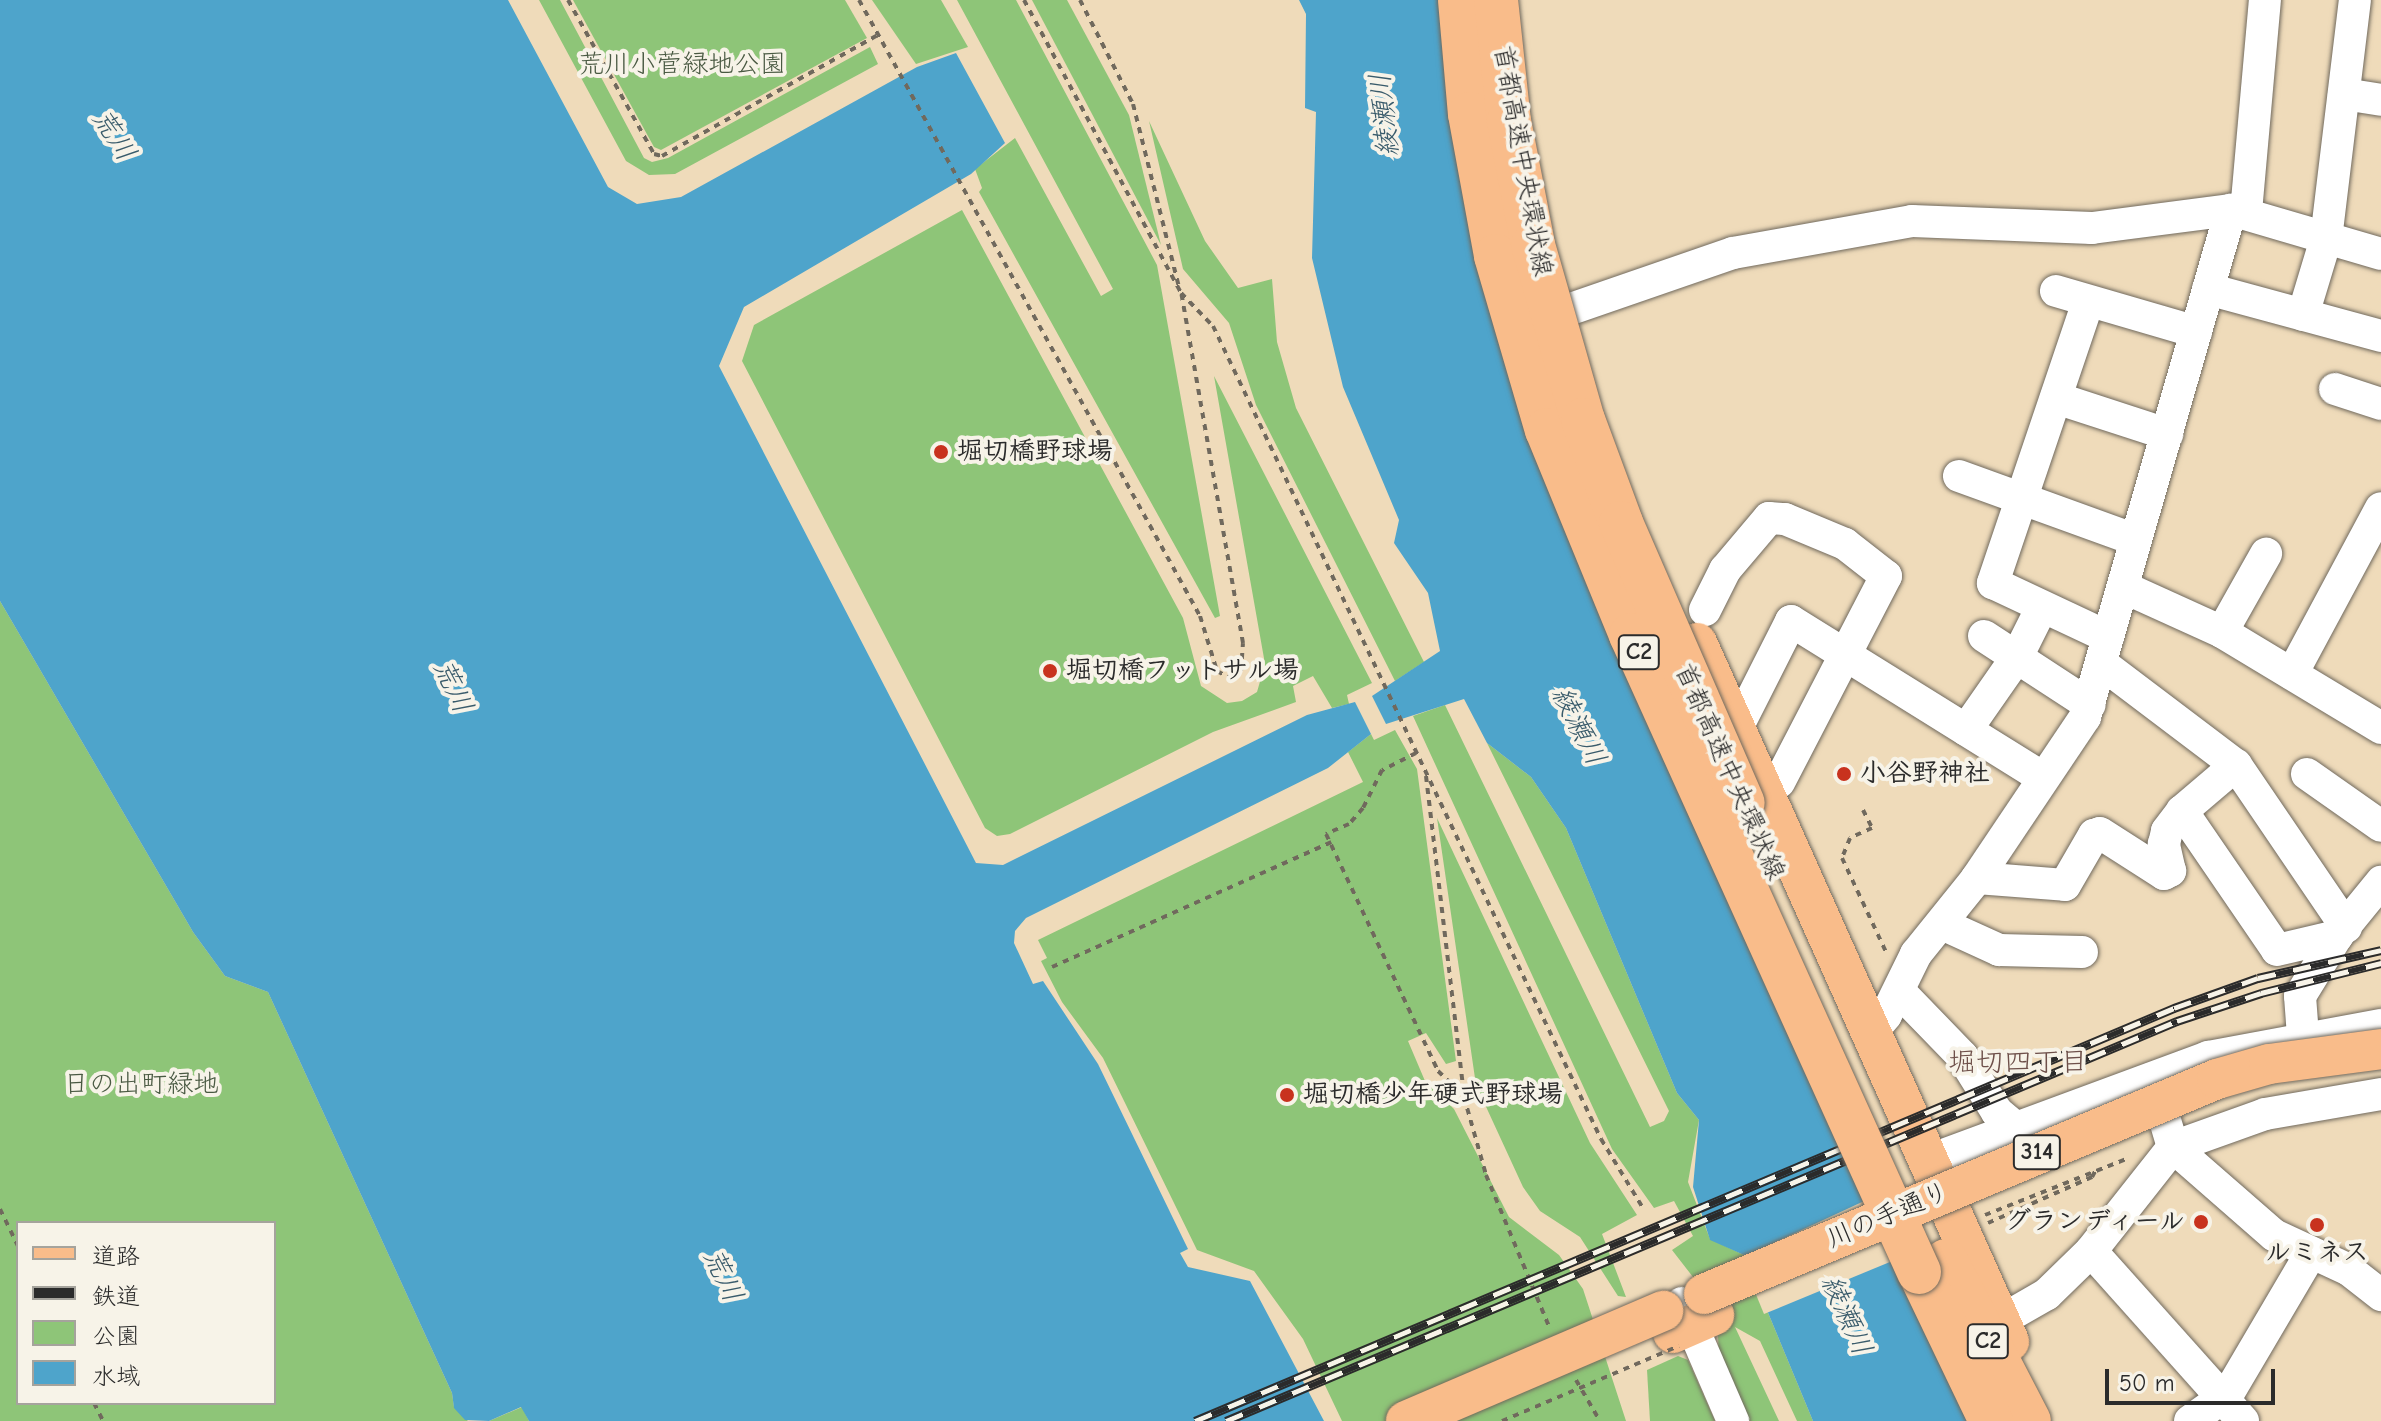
<!DOCTYPE html>
<meta charset="utf-8">
<style>
body{margin:0}
#map{position:relative;width:2381px;height:1421px;overflow:hidden;background:#efdbba;font-family:"Comic Neue","Klee One",sans-serif}
div>[style]{position:absolute}
.green>*{inset:0;background:#8ec578}
.water>*{inset:0;background:#4ea4cb}
.pier>*{inset:0;background:#efdbba}
.path>*{height:4px;margin-top:-2px;transform-origin:0;background:repeating-linear-gradient(90deg,#70695d 0 6px,transparent 0 12px)}
.roads{filter:drop-shadow(0 0 2px #70695d) drop-shadow(0 0 2px #70695d)}
.minor>*{height:32px;margin:-16px;padding:0 16px;transform-origin:16px;border-radius:16px;background:#fff}
.major>*{height:40px;margin:-20px;padding:0 20px;transform-origin:20px;border-radius:20px;background:#f9bc8a}
.highway>*{height:44px;margin:-22px;padding:0 22px;transform-origin:22px;border-radius:22px;background:#f9bc8a}
.rail>*{height:9px;margin-top:-4.5px;transform-origin:0;background:repeating-linear-gradient(90deg,#f7f3e8 0 18px,#2b2b2b 0 36px);box-sizing:border-box;border-block:2px solid #2b2b2b}
.path-bridge>*{height:4px;margin-top:-2px;transform-origin:0;background:repeating-linear-gradient(90deg,#70695d 0 6px,transparent 0 12px)}
.bridges{filter:drop-shadow(0 0 2px #70695d) drop-shadow(0 0 2px #70695d)}
.major-bridge>*{height:40px;margin:-20px;padding:0 20px;transform-origin:20px;border-radius:20px;background:#f9bc8a}
.highway-bridge>*{height:44px;margin:-22px;padding:0 22px;transform-origin:22px;border-radius:22px;background:#f9bc8a}
.dots>*{width:22px;height:22px;translate:-50% -50%;box-sizing:border-box;border:4px solid #f7f3e8;border-radius:50%}
span{translate:-50% -50%;white-space:nowrap;text-align:center;line-height:1.15;-webkit-text-stroke:8px #f7f3e8;paint-order:stroke}
.shield-label span{padding:2px 6px;background:#f7f3e8;border:2px solid;border-radius:6px;-webkit-text-stroke-width:0}
.shield-label{font-size:24px;color:#2b2b2b;font-weight:700}
.park-label{font-size:26px;color:#495942}
.street-label{font-size:26px;color:#2b2b2b}
.poi-label{font-size:26px;color:#2b2b2b;font-weight:700}
.left{translate:0 -50%;text-align:left}
.right{translate:-100% -50%;text-align:right}
.water-label{font-size:28px;color:#395b6b;font-style:italic}
.neighbourhood-label{font-size:28px;color:#6e504a}
.legend{position:absolute;left:16px;top:1221px;width:260px;height:184px;box-sizing:border-box;background:#f7f3e8;border:2px solid #a5a39c;margin:0;padding:10px 14px;list-style:none;font-size:24px;color:#2b2b2b}
.legend li{display:flex;align-items:center;gap:16px;height:40px}
.legend b{width:40px;border:2px solid #a5a39c}
.scale{position:absolute;left:2105px;top:1369px;width:170px;height:36px;box-sizing:border-box;border:4px solid #2b2b2b;border-top:0;padding-left:10px;font-size:24px;line-height:28px;white-space:nowrap;color:#2b2b2b;-webkit-text-stroke:6px #f7f3e8;paint-order:stroke}
</style>
<div id="map">
<div class="green">
<i style="clip-path:polygon(539px 0,560px 0,644px 158px,652px 162px,668px 158px,870px 47px,878px 64px,675px 174px,649px 175px,626px 161px)"></i>
<i style="clip-path:polygon(573px 0,845px 0,867px 38px,661px 150px,654px 147px)"></i>
<i style="clip-path:polygon(872px 0,941px 0,968px 47px,916px 64px)"></i>
<i style="clip-path:polygon(957px 0,1016px 0,1157px 265px,1220px 616px,1215px 618px,979px 192px,982px 188px,975px 169px,1015px 138px,1101px 296px,1113px 289px)"></i>
<i style="clip-path:polygon(1032px 0,1067px 0,1129px 115px,1161px 245px)"></i>
<i style="clip-path:polygon(1149px 121px,1205px 241px,1238px 288px,1272px 279px,1277px 342px,1296px 408px,1424px 662px,1395px 681px,1256px 405px,1229px 323px,1183px 269px)"></i>
<i style="clip-path:polygon(962px 210px,1183px 618px,1201px 686px,1227px 703px,1242px 701px,1257px 692px,1265px 664px,1214px 376px,1372px 683px,1347px 695px,1349px 704px,1332px 708px,1313px 676px,1293px 686px,1296px 702px,1213px 732px,1010px 834px,997px 836px,985px 828px,742px 361px,754px 325px)"></i>
<i style="clip-path:polygon(evenodd,0 601px,193px 932px,225px 976px,268px 992px,452px 1393px,454px 1407px,468px 1421px,0 1421px,0 601px,18px 1223px,274px 1223px,274px 1403px,18px 1403px,18px 1223px)"></i>
<i style="clip-path:polygon(1445px 705px,1650px 1127px,1664px 1121px,1669px 1111px,1487px 743px,1531px 777px,1566px 828px,1677px 1093px,1699px 1120px,1688px 1182px,1710px 1239px,1744px 1255px,1813px 1421px,1797px 1421px,1760px 1341px,1735px 1327px,1779px 1421px,1737px 1421px,1719px 1361px,1717px 1308px,1672px 1250px,1693px 1236px,1674px 1201px,1654px 1208px,1612px 1149px,1413px 716px)"></i>
<i style="clip-path:polygon(1395px 730px,1417px 769px,1456px 1061px,1446px 1064px,1426px 1033px,1408px 1041px,1425px 1081px,1454px 1109px,1509px 1217px,1559px 1255px,1583px 1289px,1626px 1421px,1342px 1421px,1303px 1339px,1254px 1271px,1197px 1250px,1103px 1058px,1062px 1002px,1041px 961px,1047px 958px,1038px 940px,1363px 782px,1348px 752px,1371px 734px,1374px 740px)"></i>
<i style="clip-path:polygon(1437px 818px,1590px 1143px,1637px 1215px,1602px 1234px,1626px 1297px,1618px 1296px,1580px 1237px,1540px 1211px,1523px 1187px,1476px 1085px)"></i>
<i style="clip-path:polygon(1678px 1356px,1688px 1360px,1715px 1421px,1650px 1421px,1647px 1370px)"></i>
<i style="clip-path:polygon(522px 1407px,529px 1421px,489px 1421px)"></i>
</div>
<div class="water">
<i style="clip-path:polygon(0 0,508px 0,608px 187px,637px 204px,681px 197px,917px 67px,956px 53px,1005px 143px,971px 174px,744px 307px,719px 366px,976px 863px,1003px 865px,1307px 715px,1355px 702px,1371px 734px,1328px 768px,1026px 918px,1015px 931px,1014px 943px,1033px 984px,1043px 981px,1098px 1064px,1188px 1249px,1180px 1253px,1188px 1267px,1250px 1281px,1324px 1421px,529px 1421px,521px 1407px,489px 1421px,465px 1420px,454px 1408px,452px 1393px,268px 992px,225px 976px,193px 932px,0 601px)"></i>
<i style="clip-path:polygon(1299px 0,1448px 0,1455px 87px,1970px 1421px,1813px 1421px,1744px 1255px,1710px 1240px,1693px 1187px,1699px 1120px,1677px 1093px,1566px 828px,1531px 777px,1487px 743px,1464px 699px,1386px 724px,1372px 696px,1440px 651px,1428px 593px,1394px 543px,1399px 520px,1343px 387px,1312px 258px,1316px 112px,1305px 108px,1306px 14px)"></i>
</div>
<div class="pier">
<i style="clip-path:polygon(1875px 1196px,1902px 1257px,1764px 1314px,1741px 1258px)"></i>
</div>
<div class="path">
<i style="left:568px;top:0;width:176px;rotate:60.8deg"></i>
<i style="left:654px;top:154px;width:8px;rotate:14deg"></i>
<i style="left:662px;top:156px;width:249px;rotate:-29.3deg"></i>
<i style="left:859px;top:0;width:704px;rotate:61.03deg"></i>
<i style="left:1200px;top:616px;width:58px;rotate:72.8deg"></i>
<i style="left:1217px;top:671px;width:13px;rotate:29deg"></i>
<i style="left:1228px;top:677px;width:14px;rotate:-25deg"></i>
<i style="left:1241px;top:671px;width:28px;rotate:-86deg"></i>
<i style="left:1243px;top:643px;width:355px;rotate:-100deg"></i>
<i style="left:1181px;top:293px;width:46px;rotate:45.9deg"></i>
<i style="left:1213px;top:326px;width:901px;rotate:64.49deg"></i>
<i style="left:1601px;top:1139px;width:81px;rotate:58.7deg"></i>
<i style="left:1024px;top:0;width:332px;rotate:61.8deg"></i>
<i style="left:1080px;top:0;width:117px;rotate:63deg"></i>
<i style="left:1133px;top:104px;width:189px;rotate:75.9deg"></i>
<i style="left:1416px;top:753px;width:38px;rotate:153deg"></i>
<i style="left:1382px;top:770px;width:42px;rotate:116.6deg"></i>
<i style="left:1363px;top:808px;width:21px;rotate:131deg"></i>
<i style="left:1349px;top:824px;width:25px;rotate:157deg"></i>
<i style="left:1326px;top:834px;width:262px;rotate:64.7deg"></i>
<i style="left:1438px;top:1071px;width:35px;rotate:44deg"></i>
<i style="left:1426px;top:776px;width:323px;rotate:83.2deg"></i>
<i style="left:1464px;top:1097px;width:81px;rotate:74.2deg"></i>
<i style="left:1486px;top:1175px;width:167px;rotate:67.4deg"></i>
<i style="left:1863px;top:810px;width:20px;rotate:63deg"></i>
<i style="left:1872px;top:828px;width:24px;rotate:156deg"></i>
<i style="left:1850px;top:838px;width:22px;rotate:112deg"></i>
<i style="left:1842px;top:858px;width:106px;rotate:64.9deg"></i>
<i style="left:1052px;top:967px;width:306px;rotate:-24.1deg"></i>
<i style="left:0;top:1209px;width:41px;rotate:64.1deg"></i>
<i style="left:1985px;top:1215px;width:155px;rotate:-21.6deg"></i>
<i style="left:1988px;top:1223px;width:114px;rotate:-23.9deg"></i>
<i style="left:2092px;top:1177px;width:10px;rotate:-61deg"></i>
<i style="left:1576px;top:1380px;width:48px;rotate:59.7deg"></i>
<i style="left:94px;top:1403px;width:20px;rotate:63deg"></i>
</div>
<div class="roads">
<div class="minor">
<i style="left:2344px;top:94px;width:37px;rotate:9deg"></i>
<i style="left:2246px;top:212px;width:213px;rotate:-84.9deg"></i>
<i style="left:2208px;top:289px;width:179px;rotate:15.2deg"></i>
<i style="left:2056px;top:291px;width:146px;rotate:16.3deg"></i>
<i style="left:2088px;top:302px;width:297px;rotate:108.7deg"></i>
<i style="left:1993px;top:583px;width:127px;rotate:25.2deg"></i>
<i style="left:1571px;top:309px;width:171px;rotate:-19.1deg"></i>
<i style="left:1733px;top:253px;width:182px;rotate:-10.1deg"></i>
<i style="left:1912px;top:221px;width:180px;rotate:2.2deg"></i>
<i style="left:2092px;top:228px;width:140px;rotate:-7.4deg"></i>
<i style="left:2231px;top:210px;width:156px;rotate:16.3deg"></i>
<i style="left:2303px;top:315px;width:79px;rotate:-73.2deg"></i>
<i style="left:2326px;top:239px;width:241px;rotate:-83.1deg"></i>
<i style="left:2335px;top:389px;width:48px;rotate:18.1deg"></i>
<i style="left:2056px;top:398px;width:117px;rotate:18deg"></i>
<i style="left:1959px;top:476px;width:188px;rotate:19.9deg"></i>
<i style="left:2123px;top:587px;width:109px;rotate:24.4deg"></i>
<i style="left:2222px;top:632px;width:186px;rotate:31.1deg"></i>
<i style="left:1705px;top:610px;width:45px;rotate:-63.4deg"></i>
<i style="left:1725px;top:570px;width:68px;rotate:-49.8deg"></i>
<i style="left:1769px;top:518px;width:16px;rotate:4deg"></i>
<i style="left:1785px;top:519px;width:65px;rotate:22.6deg"></i>
<i style="left:1845px;top:544px;width:52px;rotate:38deg"></i>
<i style="left:1886px;top:576px;width:232px;rotate:117.4deg"></i>
<i style="left:2222px;top:632px;width:90px;rotate:-60.6deg"></i>
<i style="left:1984px;top:636px;width:126px;rotate:33.1deg"></i>
<i style="left:2101px;top:663px;width:169px;rotate:37.1deg"></i>
<i style="left:2236px;top:765px;width:196px;rotate:55.8deg"></i>
<i style="left:2292px;top:674px;width:188px;rotate:-61.8deg"></i>
<i style="left:1736px;top:730px;width:122px;rotate:-63.2deg"></i>
<i style="left:1791px;top:621px;width:296px;rotate:31.9deg"></i>
<i style="left:1966px;top:730px;width:89px;rotate:-55.1deg"></i>
<i style="left:2017px;top:657px;width:56px;rotate:-63.4deg"></i>
<i style="left:2307px;top:774px;width:90px;rotate:35.1deg"></i>
<i style="left:2182px;top:811px;width:168px;rotate:55.6deg"></i>
<i style="left:2277px;top:950px;width:62px;rotate:-13.1deg"></i>
<i style="left:1977px;top:878px;width:88px;rotate:4.5deg"></i>
<i style="left:2065px;top:885px;width:58px;rotate:-59.9deg"></i>
<i style="left:2094px;top:835px;width:6px;rotate:-18deg"></i>
<i style="left:2100px;top:833px;width:76px;rotate:32.6deg"></i>
<i style="left:2164px;top:874px;width:7px;rotate:-27deg"></i>
<i style="left:2170px;top:871px;width:28px;rotate:-103deg"></i>
<i style="left:2164px;top:844px;width:13px;rotate:-77deg"></i>
<i style="left:2167px;top:831px;width:25px;rotate:-53deg"></i>
<i style="left:2182px;top:811px;width:71px;rotate:-40.4deg"></i>
<i style="left:1942px;top:924px;width:63px;rotate:24.5deg"></i>
<i style="left:1999px;top:950px;width:83px;rotate:1.4deg"></i>
<i style="left:1899px;top:991px;width:91px;rotate:45.9deg"></i>
<i style="left:1962px;top:1056px;width:66px;rotate:58deg"></i>
<i style="left:1997px;top:1112px;width:23px;rotate:40deg"></i>
<i style="left:1871px;top:1033px;width:23px;rotate:-50deg"></i>
<i style="left:1886px;top:1015px;width:68px;rotate:-63.8deg"></i>
<i style="left:1916px;top:954px;width:97px;rotate:-51.2deg"></i>
<i style="left:1977px;top:878px;width:194px;rotate:-56.1deg"></i>
<i style="left:2085px;top:717px;width:528px;rotate:-73.94deg"></i>
<i style="left:2303px;top:1036px;width:40px;rotate:-94.3deg"></i>
<i style="left:2300px;top:996px;width:70px;rotate:-58.3deg"></i>
<i style="left:2337px;top:936px;width:70px;rotate:-50.8deg"></i>
<i style="left:2153px;top:1080px;width:70px;rotate:73.4deg"></i>
<i style="left:2173px;top:1147px;width:134px;rotate:41.1deg"></i>
<i style="left:2274px;top:1235px;width:83px;rotate:25deg"></i>
<i style="left:2349px;top:1270px;width:41px;rotate:38deg"></i>
<i style="left:1927px;top:1161px;width:300px;rotate:-20.3deg"></i>
<i style="left:2208px;top:1057px;width:176px;rotate:-10.5deg"></i>
<i style="left:1682px;top:1303px;width:129px;rotate:66.6deg"></i>
<i style="left:2000px;top:1321px;width:54px;rotate:-29.9deg"></i>
<i style="left:2047px;top:1294px;width:62px;rotate:-44.3deg"></i>
<i style="left:2190px;top:1421px;width:47px;rotate:-35.4deg"></i>
<i style="left:2228px;top:1394px;width:164px;rotate:-59.5deg"></i>
<i style="left:2243px;top:1421px;width:228px;rotate:-131.8deg"></i>
<i style="left:2091px;top:1251px;width:132px;rotate:-51.7deg"></i>
<i style="left:2173px;top:1147px;width:98px;rotate:-19.7deg"></i>
<i style="left:2265px;top:1114px;width:118px;rotate:-9.8deg"></i>
</div>
<div class="major">
<i style="left:1697px;top:643px;width:765px;rotate:65.92deg"></i>
<i style="left:1673px;top:1333px;width:45px;rotate:-23.7deg"></i>
</div>
<div class="highway">
<i style="left:1946px;top:1261px;width:180px;rotate:62.6deg"></i>
<i style="left:1921px;top:1275px;width:162px;rotate:64.4deg"></i>
</div>
</div>
<div class="rail">
<i style="left:1195px;top:1421px;width:1063px;rotate:-22.87deg"></i>
<i style="left:2174px;top:1008px;width:89px;rotate:-19.7deg"></i>
<i style="left:2258px;top:978px;width:126px;rotate:-12.8deg"></i>
<i style="left:1226px;top:1421px;width:1032px;rotate:-22.81deg"></i>
<i style="left:2177px;top:1021px;width:89px;rotate:-18.4deg"></i>
<i style="left:2261px;top:993px;width:124px;rotate:-14deg"></i>
</div>
<div class="path-bridge">
<i style="left:1502px;top:1421px;width:192px;rotate:-23deg"></i>
</div>
<div class="bridges">
<div class="major-bridge">
<i style="left:1704px;top:1294px;width:556px;rotate:-22.74deg"></i>
<i style="left:2217px;top:1079px;width:54px;rotate:-16.1deg"></i>
<i style="left:2269px;top:1064px;width:113px;rotate:-7.6deg"></i>
<i style="left:1406px;top:1421px;width:280px;rotate:-23.2deg"></i>
</div>
<div class="highway-bridge">
<i style="left:1460px;top:0;width:114px;rotate:85deg"></i>
<i style="left:1470px;top:114px;width:144px;rotate:79.6deg"></i>
<i style="left:1496px;top:256px;width:181px;rotate:73.7deg"></i>
<i style="left:1547px;top:430px;width:222px;rotate:67.7deg"></i>
<i style="left:1631px;top:635px;width:699px;rotate:65.67deg"></i>
<i style="left:1496px;top:0;width:122px;rotate:83.9deg"></i>
<i style="left:1509px;top:121px;width:126px;rotate:79deg"></i>
<i style="left:1533px;top:245px;width:182px;rotate:74.1deg"></i>
<i style="left:1583px;top:420px;width:110px;rotate:69.7deg"></i>
<i style="left:1621px;top:523px;width:305px;rotate:66.5deg"></i>
</div>
</div>
<div class="dots">
<i style="left:941px;top:452px;background:#c8321e"></i>
<i style="left:1050px;top:671px;background:#c8321e"></i>
<i style="left:1844px;top:774px;background:#c8321e"></i>
<i style="left:1287px;top:1095px;background:#c8321e"></i>
<i style="left:2201px;top:1222px;background:#c8321e"></i>
<i style="left:2317px;top:1225px;background:#c8321e"></i>
</div>
<div class="shield-label">
<span style="left:1639px;top:652px">C2</span>
<span style="left:2037px;top:1152px">314</span>
<span style="left:1988px;top:1341px">C2</span>
</div>
<div class="park-label">
<span style="left:682px;top:65px">荒川小菅緑地公園</span>
<span style="left:141px;top:1085px">日の出町緑地</span>
</div>
<div class="street-label">
<span style="left:1522px;top:161px;rotate:80deg">首都高速中央環状線</span>
<span style="left:1729px;top:772px;rotate:66deg">首都高速中央環状線</span>
<span style="left:1888px;top:1216px;rotate:-23deg">川の手通り</span>
</div>
<div class="poi-label">
<span class="left" style="left:957px;top:452px">堀切橋野球場</span>
<span class="left" style="left:1066px;top:671px">堀切橋フットサル場</span>
<span class="left" style="left:1860px;top:774px">小谷野神社</span>
<span class="left" style="left:1303px;top:1095px">堀切橋少年硬式野球場</span>
<span class="right" style="left:2185px;top:1222px">グランディール</span>
<span style="left:2317px;top:1253px">ルミネス</span>
</div>
<div class="water-label">
<span style="left:1384px;top:115px;rotate:-96deg">綾瀬川</span>
<span style="left:114px;top:135px;rotate:57deg">荒川</span>
<span style="left:453px;top:686px;rotate:65deg">荒川</span>
<span style="left:1579px;top:726px;rotate:63deg">綾瀬川</span>
<span style="left:723px;top:1275px;rotate:65deg">荒川</span>
<span style="left:1847px;top:1315px;rotate:66deg">綾瀬川</span>
</div>
<div class="neighbourhood-label">
<span style="left:2018px;top:1062px">堀切四丁目</span>
</div>
<ul class="legend">
<li><b style="height:10px;background:#f9bc8a"></b>道路</li>
<li><b style="height:10px;background:#2b2b2b"></b>鉄道</li>
<li><b style="height:22px;background:#8ec578"></b>公園</li>
<li><b style="height:22px;background:#4ea4cb"></b>水域</li>
</ul>
<div class="scale">50 m</div>
</div>
